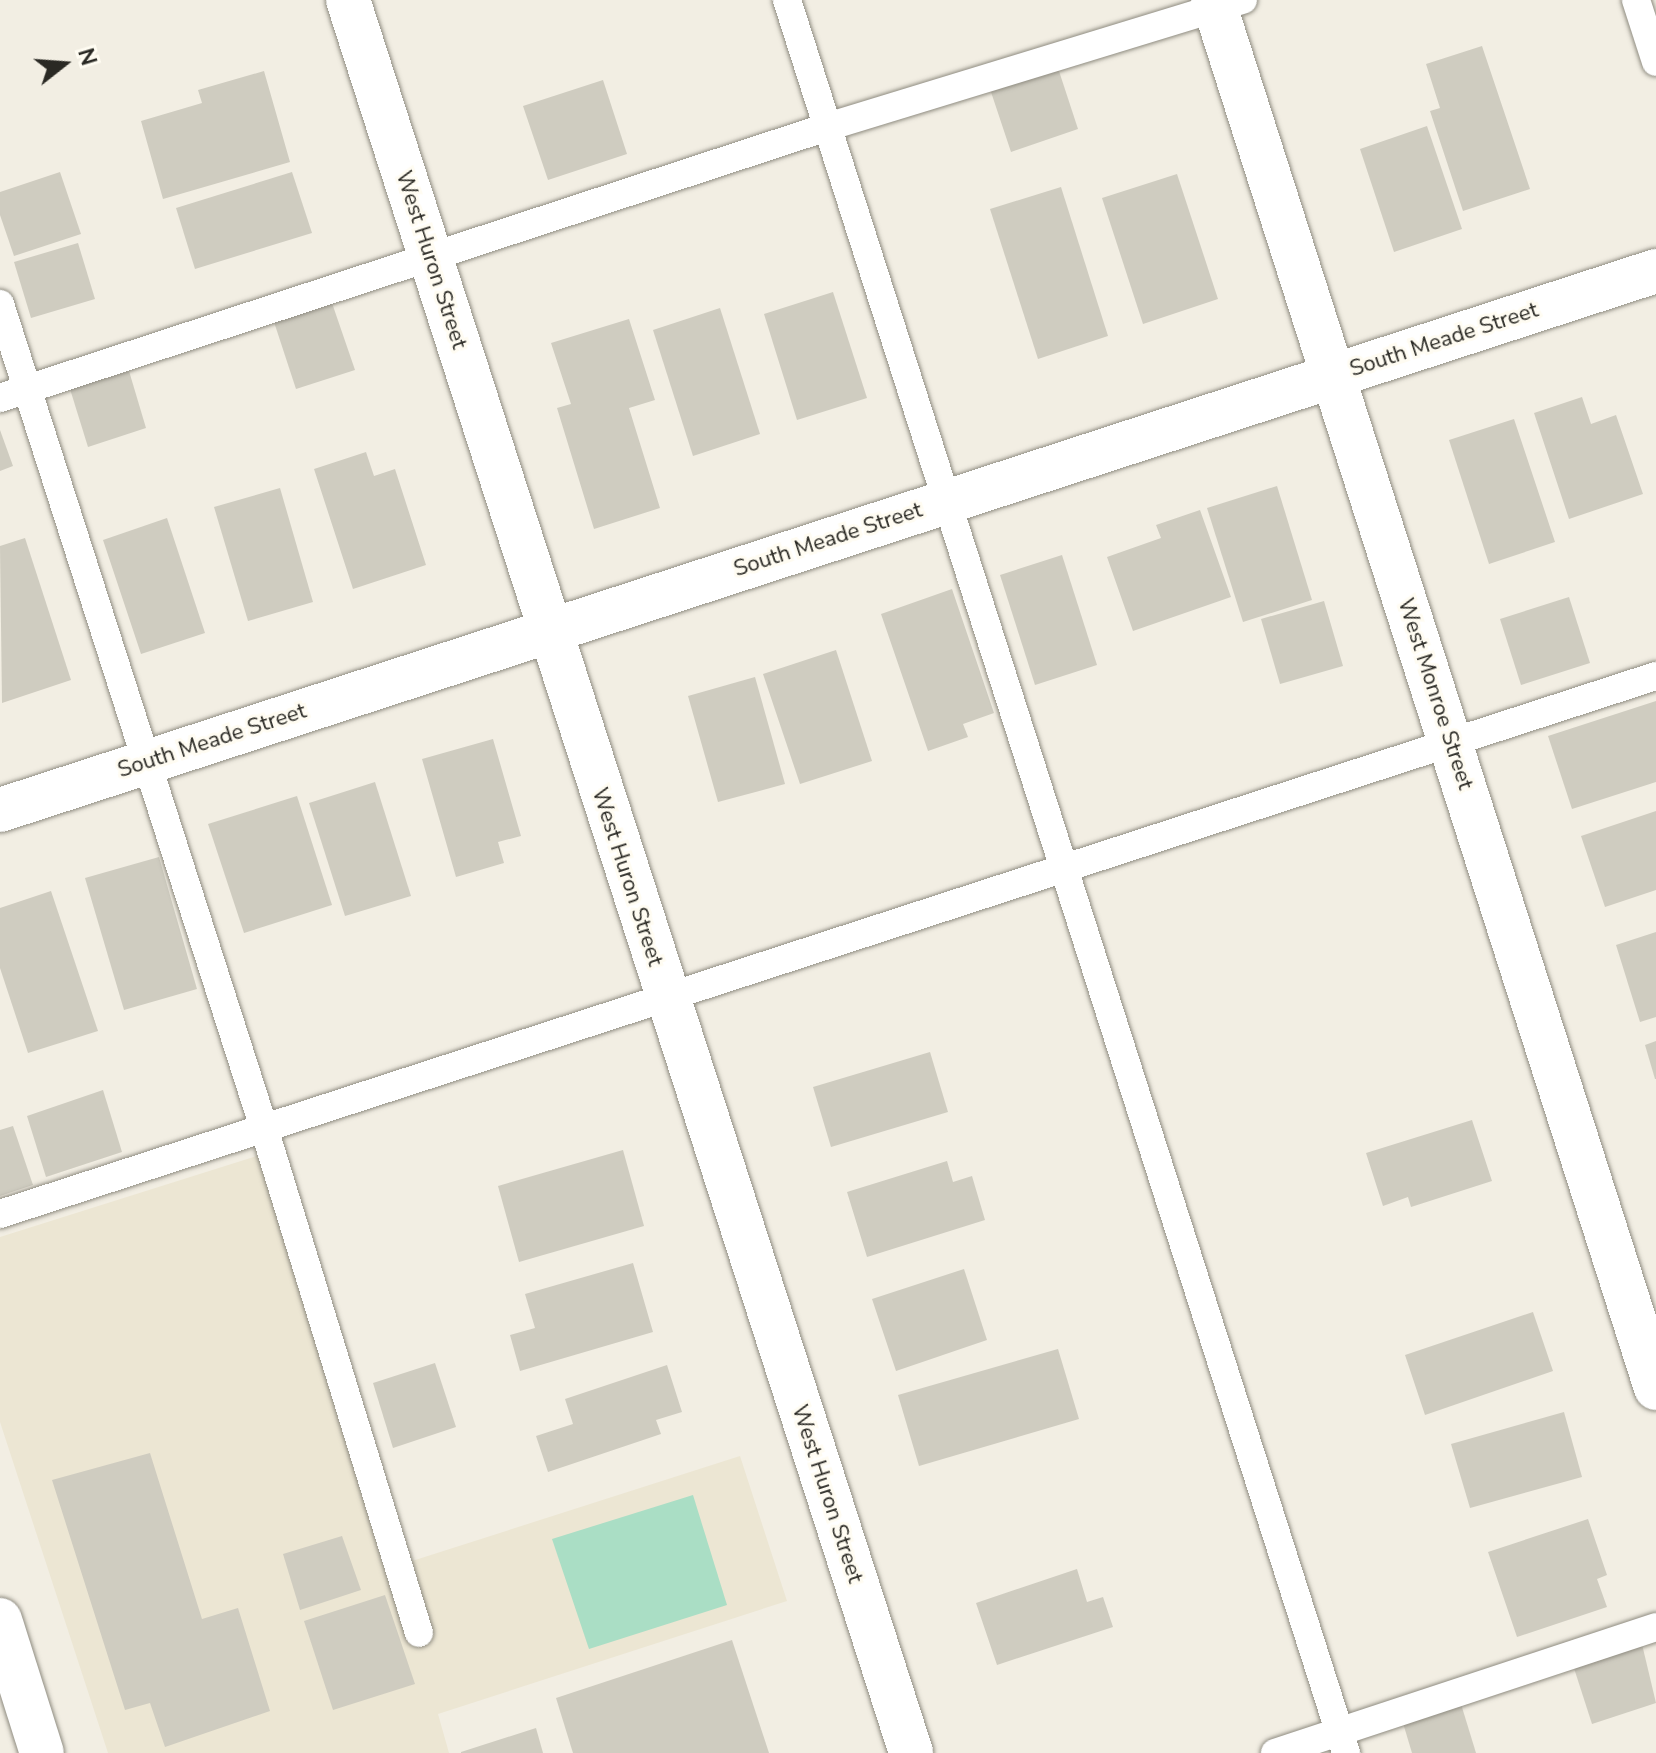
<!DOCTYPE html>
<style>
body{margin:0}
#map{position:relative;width:1656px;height:1753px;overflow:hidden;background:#f2eee3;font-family:"Nunito Sans",sans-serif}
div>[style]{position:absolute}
.built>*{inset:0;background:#ece6d3}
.green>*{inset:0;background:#aadec5}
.building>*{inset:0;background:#cfccc0}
.roads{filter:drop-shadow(0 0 2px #8f8c81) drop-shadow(0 0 2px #8f8c81)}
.lane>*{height:28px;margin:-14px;padding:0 14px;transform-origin:14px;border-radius:14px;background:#fff}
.street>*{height:44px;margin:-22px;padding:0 22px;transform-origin:22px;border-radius:22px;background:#fff}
span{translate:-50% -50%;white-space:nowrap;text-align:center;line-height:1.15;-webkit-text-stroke:6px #fffcf2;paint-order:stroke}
.street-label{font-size:22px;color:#2a2924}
.north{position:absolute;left:24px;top:24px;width:80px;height:80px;-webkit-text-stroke:6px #fffcf2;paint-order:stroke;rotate:73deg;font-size:22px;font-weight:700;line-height:32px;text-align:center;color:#2a2924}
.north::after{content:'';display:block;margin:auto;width:28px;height:36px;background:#2a2924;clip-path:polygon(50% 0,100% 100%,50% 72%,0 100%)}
</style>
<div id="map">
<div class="built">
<i style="clip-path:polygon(263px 1154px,387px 1569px,740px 1456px,787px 1601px,438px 1714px,449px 1753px,108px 1753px,0 1422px,0 1237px)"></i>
</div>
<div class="green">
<i style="clip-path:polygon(693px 1495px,727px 1605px,589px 1649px,552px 1539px)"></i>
</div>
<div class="building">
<i style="clip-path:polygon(1482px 46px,1530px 189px,1463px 211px,1430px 111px,1440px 108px,1426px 64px)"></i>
<i style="clip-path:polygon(1058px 68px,1078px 129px,1011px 152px,991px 92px)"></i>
<i style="clip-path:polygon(264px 71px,290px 162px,163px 199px,141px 121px,202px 103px,198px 90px)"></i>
<i style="clip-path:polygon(603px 80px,627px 154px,548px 180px,523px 106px)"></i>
<i style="clip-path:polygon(1427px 126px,1462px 229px,1394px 252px,1360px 149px)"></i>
<i style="clip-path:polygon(60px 172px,81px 234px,14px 256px,0 215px,0 192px)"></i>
<i style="clip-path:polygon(292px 172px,312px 233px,195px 269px,176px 208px)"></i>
<i style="clip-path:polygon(1177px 174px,1218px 299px,1143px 324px,1102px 198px)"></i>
<i style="clip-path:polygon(1061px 187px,1108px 336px,1038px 359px,990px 209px)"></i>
<i style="clip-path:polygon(78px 243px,95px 299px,31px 318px,14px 262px)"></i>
<i style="clip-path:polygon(833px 292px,867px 398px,797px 420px,764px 314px)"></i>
<i style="clip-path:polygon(332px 303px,355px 370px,296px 389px,274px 322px)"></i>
<i style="clip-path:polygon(720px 308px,760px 434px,693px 456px,653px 330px)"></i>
<i style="clip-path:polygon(629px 319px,655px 400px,629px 408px,660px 508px,594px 529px,557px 408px,571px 404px,551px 343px)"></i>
<i style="clip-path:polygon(129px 371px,146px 428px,88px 447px,70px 389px)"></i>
<i style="clip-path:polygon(1582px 397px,1591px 424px,1616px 415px,1643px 494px,1569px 519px,1534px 413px)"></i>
<i style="clip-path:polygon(1514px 419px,1555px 542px,1489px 564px,1449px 440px)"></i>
<i style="clip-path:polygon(0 430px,13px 466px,0 471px)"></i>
<i style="clip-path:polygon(366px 452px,374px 476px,395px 469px,426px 565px,353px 589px,314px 469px)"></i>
<i style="clip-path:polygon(1277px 486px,1312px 600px,1243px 622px,1207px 508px)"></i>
<i style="clip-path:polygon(280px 488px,313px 602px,248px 621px,214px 507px)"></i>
<i style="clip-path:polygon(1200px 510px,1231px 597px,1133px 631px,1107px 557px,1161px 538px,1156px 525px)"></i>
<i style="clip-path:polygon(167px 518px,205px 633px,141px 654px,103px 540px)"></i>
<i style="clip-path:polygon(25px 538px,71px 680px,2px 703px,0 546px)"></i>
<i style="clip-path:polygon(1062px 555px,1097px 665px,1035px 685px,1000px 575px)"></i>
<i style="clip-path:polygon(952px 589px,994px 713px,963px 724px,968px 737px,928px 751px,881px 614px)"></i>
<i style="clip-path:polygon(1569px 597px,1590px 663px,1521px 685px,1500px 619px)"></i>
<i style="clip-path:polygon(1324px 601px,1343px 666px,1280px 684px,1261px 619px)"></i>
<i style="clip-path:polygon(836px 650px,872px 761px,800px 784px,763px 674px)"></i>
<i style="clip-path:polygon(755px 677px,785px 784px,718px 802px,688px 696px)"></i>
<i style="clip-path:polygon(1656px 701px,1656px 782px,1572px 809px,1548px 736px)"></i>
<i style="clip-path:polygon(493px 739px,521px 836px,498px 842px,504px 863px,456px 877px,422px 759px)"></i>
<i style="clip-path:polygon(375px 782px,411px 896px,345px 916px,309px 803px)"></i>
<i style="clip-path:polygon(297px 796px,332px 905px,244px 933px,208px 824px)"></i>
<i style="clip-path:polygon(1656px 811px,1656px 890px,1605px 907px,1581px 836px)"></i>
<i style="clip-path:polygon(159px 857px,197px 989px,124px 1010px,85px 878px)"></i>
<i style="clip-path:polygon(51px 891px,98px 1031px,28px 1053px,0 968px,0 908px)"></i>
<i style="clip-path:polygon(1656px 932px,1656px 1017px,1640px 1022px,1616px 945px)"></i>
<i style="clip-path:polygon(1656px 1041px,1656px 1079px,1655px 1079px,1645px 1045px)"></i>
<i style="clip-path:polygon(930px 1052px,948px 1112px,831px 1147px,813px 1087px)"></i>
<i style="clip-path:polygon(103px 1090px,122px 1152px,46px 1177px,27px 1116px)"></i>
<i style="clip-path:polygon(1472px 1120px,1492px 1181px,1411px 1207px,1408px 1197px,1383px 1206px,1366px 1153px)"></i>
<i style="clip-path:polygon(13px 1126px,33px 1185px,0 1196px,0 1130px)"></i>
<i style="clip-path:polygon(623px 1150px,644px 1226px,519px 1262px,498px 1186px)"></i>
<i style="clip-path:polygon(947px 1161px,953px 1182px,972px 1176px,985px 1220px,867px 1257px,847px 1192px)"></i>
<i style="clip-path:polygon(633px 1263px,653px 1332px,520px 1371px,510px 1335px,535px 1328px,525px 1294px)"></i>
<i style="clip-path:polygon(964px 1269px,987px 1340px,896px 1371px,872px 1299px)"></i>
<i style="clip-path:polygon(1533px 1312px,1553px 1371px,1425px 1415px,1405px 1355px)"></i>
<i style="clip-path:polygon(1058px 1349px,1079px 1419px,919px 1466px,898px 1395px)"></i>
<i style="clip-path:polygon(435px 1363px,456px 1427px,393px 1448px,373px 1383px)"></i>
<i style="clip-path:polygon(667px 1365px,682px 1412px,656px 1420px,661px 1434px,548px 1472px,536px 1436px,573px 1424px,565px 1399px)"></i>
<i style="clip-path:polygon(1564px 1412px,1582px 1477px,1470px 1508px,1451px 1444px)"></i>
<i style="clip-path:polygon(150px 1453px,202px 1619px,238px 1608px,270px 1711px,165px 1747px,150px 1703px,125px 1710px,52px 1480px)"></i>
<i style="clip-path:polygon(1588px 1519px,1607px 1575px,1597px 1579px,1607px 1607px,1517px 1637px,1488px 1552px)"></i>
<i style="clip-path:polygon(342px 1536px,361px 1590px,300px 1610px,283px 1554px)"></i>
<i style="clip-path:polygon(1077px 1569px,1087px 1602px,1103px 1597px,1113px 1627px,997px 1665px,976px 1603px)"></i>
<i style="clip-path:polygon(385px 1595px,415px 1684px,333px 1710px,304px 1621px)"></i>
<i style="clip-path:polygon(732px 1640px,769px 1753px,573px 1753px,556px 1698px)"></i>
<i style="clip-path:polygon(1641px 1640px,1656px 1703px,1592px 1724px,1572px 1662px)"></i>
<i style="clip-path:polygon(1461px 1704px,1476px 1753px,1412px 1753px,1403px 1723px)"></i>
<i style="clip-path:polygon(536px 1728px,543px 1753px,461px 1753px,461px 1752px)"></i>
</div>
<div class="roads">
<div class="lane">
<i style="left:787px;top:0;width:1840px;rotate:72.31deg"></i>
<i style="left:1636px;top:0;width:65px;rotate:72.1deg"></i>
<i style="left:0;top:304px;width:865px;rotate:72.24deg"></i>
<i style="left:264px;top:1128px;width:528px;rotate:72.94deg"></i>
<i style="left:0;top:398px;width:870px;rotate:-18.14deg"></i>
<i style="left:827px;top:127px;width:435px;rotate:-17deg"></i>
<i style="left:0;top:1214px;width:1741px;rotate:-18deg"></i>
<i style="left:1275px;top:1753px;width:401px;rotate:-18.3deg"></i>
</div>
<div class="street">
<i style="left:348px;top:0;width:1841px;rotate:72.19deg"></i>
<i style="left:1213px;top:0;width:1457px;rotate:72.3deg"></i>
<i style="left:0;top:810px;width:1742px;rotate:-18.03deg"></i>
<i style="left:0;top:1620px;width:139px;rotate:72.5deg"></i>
</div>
</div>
<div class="street-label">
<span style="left:431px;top:260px;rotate:72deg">West Huron Street</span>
<span style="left:1444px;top:340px;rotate:-18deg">South Meade Street</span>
<span style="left:828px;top:540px;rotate:-18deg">South Meade Street</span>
<span style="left:1435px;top:694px;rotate:72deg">West Monroe Street</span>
<span style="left:212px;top:741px;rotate:-18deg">South Meade Street</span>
<span style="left:627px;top:877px;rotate:72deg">West Huron Street</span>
<span style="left:827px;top:1494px;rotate:72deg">West Huron Street</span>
</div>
<div class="north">N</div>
</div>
